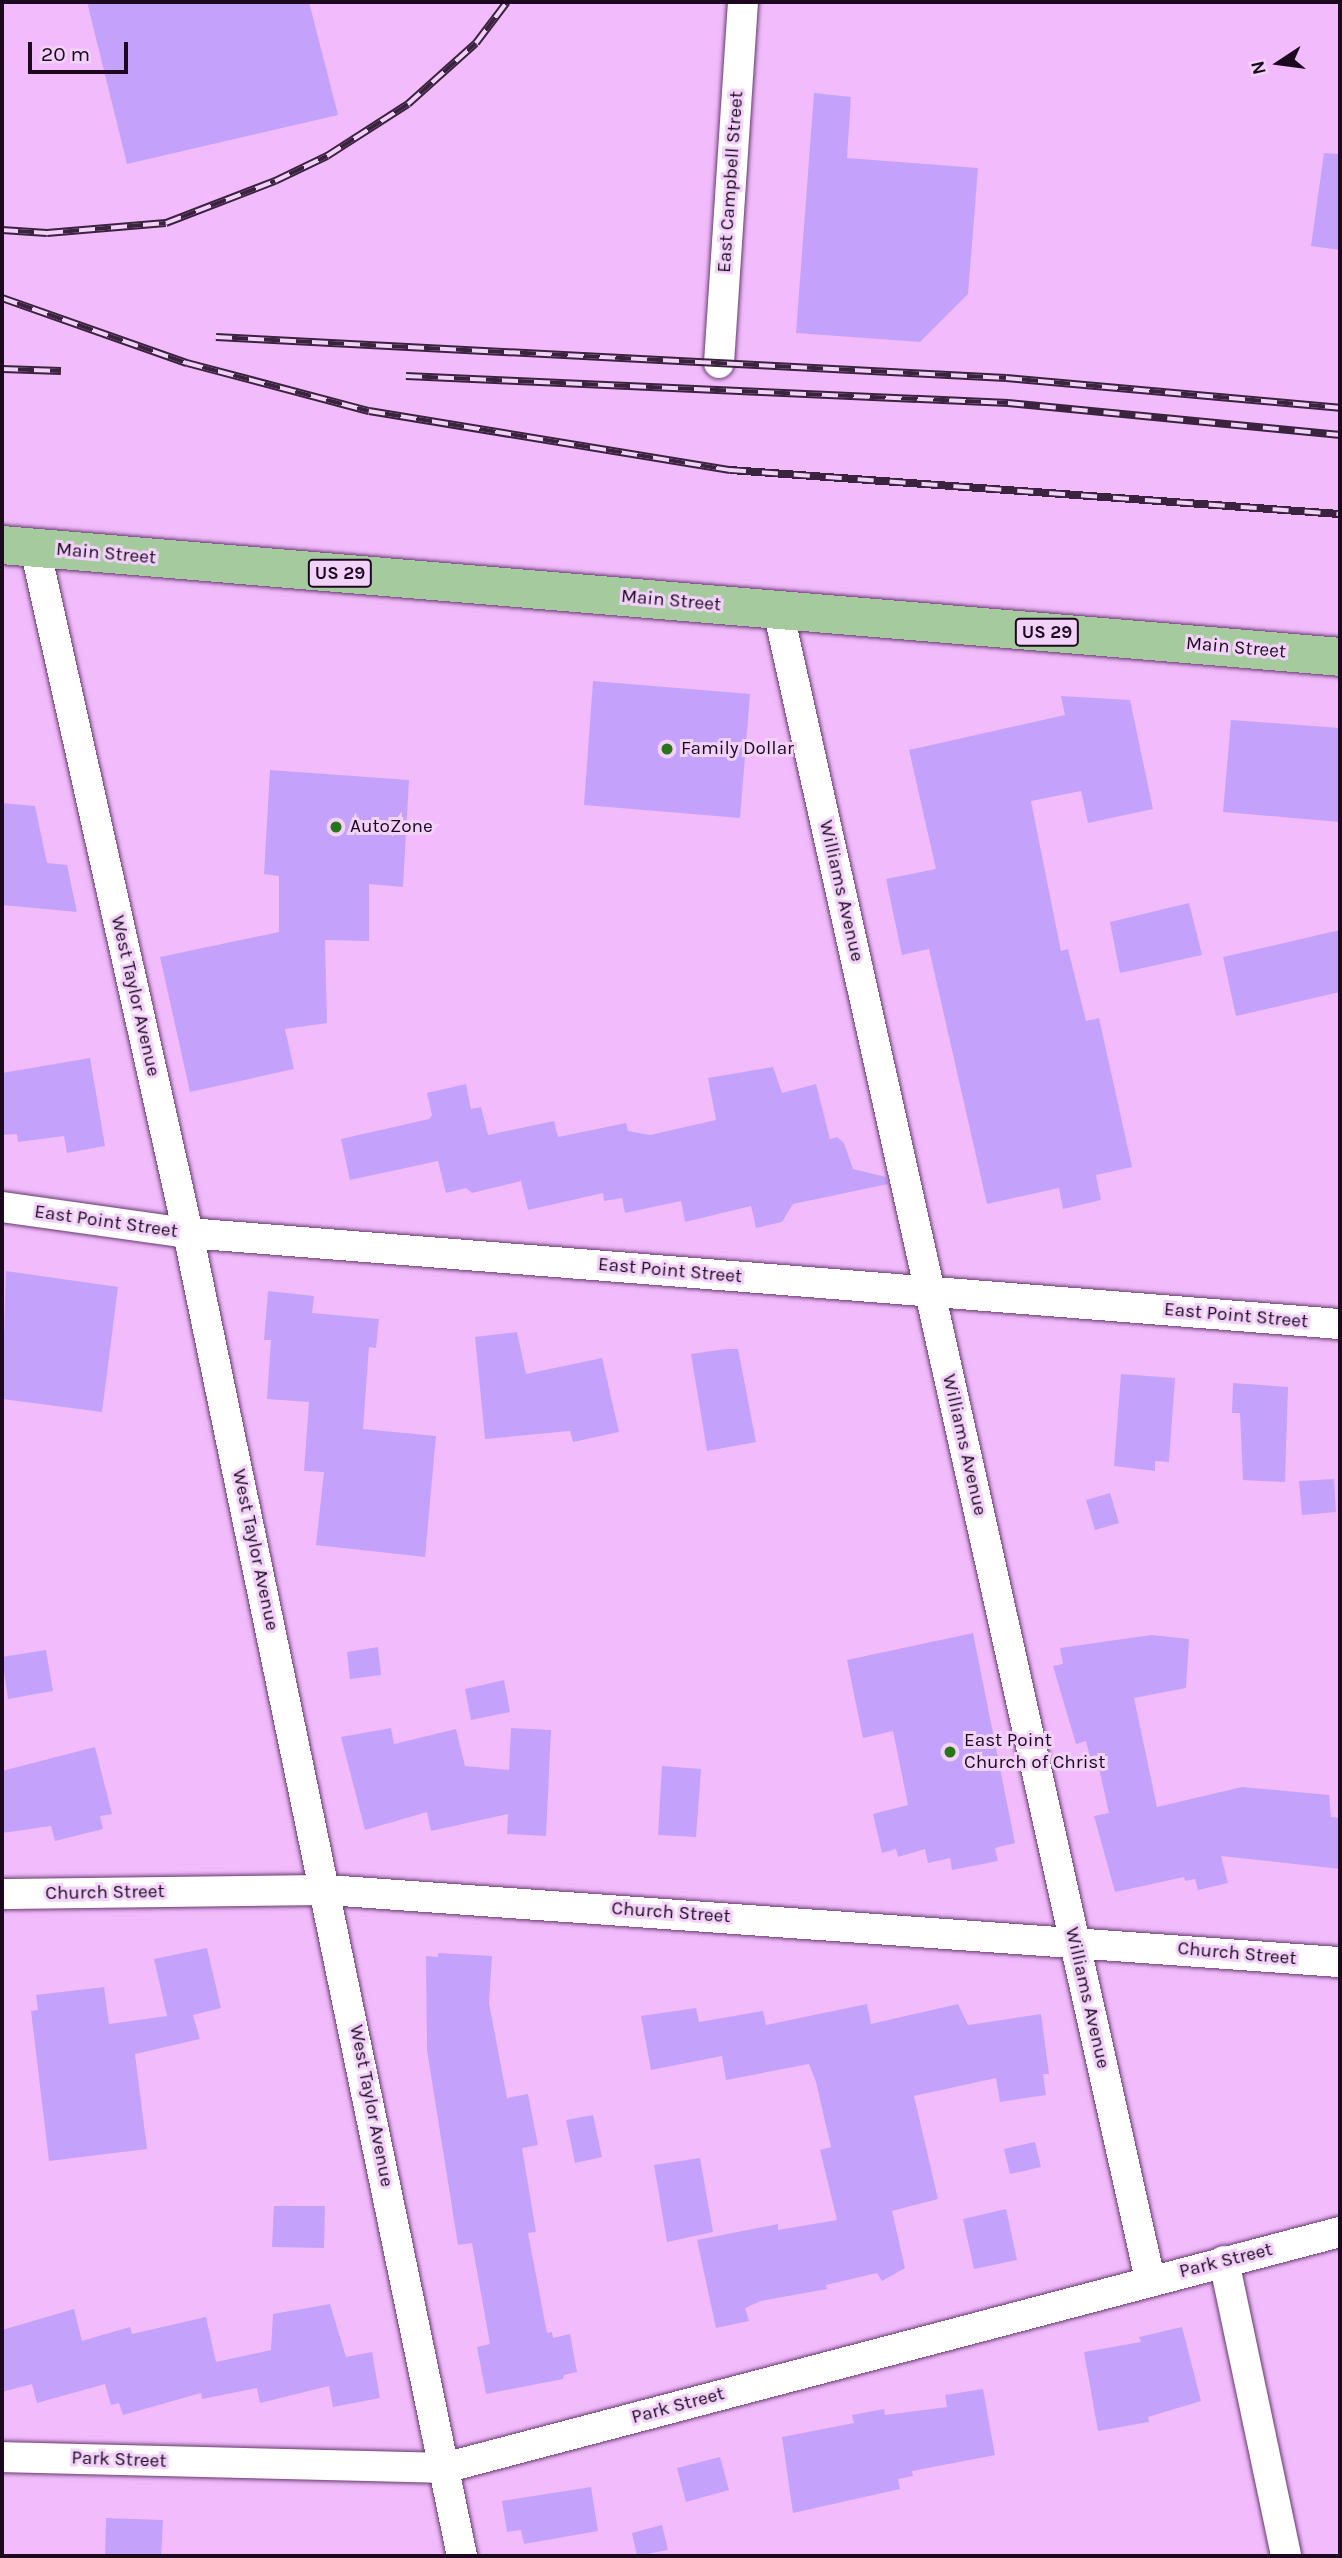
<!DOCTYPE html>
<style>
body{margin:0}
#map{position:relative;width:1342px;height:2558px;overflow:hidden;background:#f2bcfc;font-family:Karla,sans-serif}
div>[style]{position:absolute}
.building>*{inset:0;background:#c4a2fc}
.roads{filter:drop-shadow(0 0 2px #673971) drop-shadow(0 0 2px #673971)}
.minor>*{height:30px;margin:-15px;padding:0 15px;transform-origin:15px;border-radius:15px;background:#fff}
.primary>*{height:38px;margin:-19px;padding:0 19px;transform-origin:19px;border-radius:19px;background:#a4ca9d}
.rail>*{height:8px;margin-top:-4px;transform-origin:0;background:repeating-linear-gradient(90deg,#f3d2f9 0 16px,#3b233f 0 32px);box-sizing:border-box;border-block:2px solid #3b233f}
.dots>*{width:19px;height:19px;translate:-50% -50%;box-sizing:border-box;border:4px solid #f3d2f9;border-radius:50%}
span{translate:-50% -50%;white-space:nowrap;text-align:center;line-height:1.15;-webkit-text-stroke:6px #f3d2f9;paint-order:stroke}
.shield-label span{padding:2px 5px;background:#f3d2f9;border:2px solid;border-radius:5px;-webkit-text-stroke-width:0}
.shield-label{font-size:18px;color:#1c0920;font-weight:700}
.street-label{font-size:19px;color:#1c0920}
.poi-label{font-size:19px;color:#1c0920}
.left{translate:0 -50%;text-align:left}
.frame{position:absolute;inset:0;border:4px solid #1c0920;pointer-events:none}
.north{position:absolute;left:1244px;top:28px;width:70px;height:70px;-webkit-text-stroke:5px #f3d2f9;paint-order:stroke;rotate:257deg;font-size:19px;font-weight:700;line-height:28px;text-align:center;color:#1c0920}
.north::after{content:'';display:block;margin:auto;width:24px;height:32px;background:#1c0920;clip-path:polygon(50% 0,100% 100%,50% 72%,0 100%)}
.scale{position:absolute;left:28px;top:42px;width:100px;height:32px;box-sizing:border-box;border:4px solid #1c0920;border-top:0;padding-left:9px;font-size:21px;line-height:24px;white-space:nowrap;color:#1c0920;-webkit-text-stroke:5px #f3d2f9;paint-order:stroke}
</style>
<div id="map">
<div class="building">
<i style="clip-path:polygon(87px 2px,309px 2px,338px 115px,127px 164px)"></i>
<i style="clip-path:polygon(814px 93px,851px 97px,847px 158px,978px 168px,968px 294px,920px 342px,796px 333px)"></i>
<i style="clip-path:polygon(1324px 153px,1340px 154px,1340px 250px,1311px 246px)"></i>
<i style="clip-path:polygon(593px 681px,750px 694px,740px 818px,584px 805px)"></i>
<i style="clip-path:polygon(1061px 696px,1130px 700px,1153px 809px,1088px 823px,1081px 791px,1031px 801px,1061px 951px,1068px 949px,1086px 1021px,1099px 1018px,1132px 1167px,1096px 1175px,1101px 1200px,1063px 1209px,1059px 1188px,987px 1204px,929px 949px,902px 955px,886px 879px,936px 869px,909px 750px,1065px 715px)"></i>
<i style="clip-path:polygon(1231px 720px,1340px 728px,1340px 822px,1223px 812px)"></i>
<i style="clip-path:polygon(270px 770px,409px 780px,403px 887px,369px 884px,369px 941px,325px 940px,327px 1023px,285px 1029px,294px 1069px,190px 1092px,160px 957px,279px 932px,279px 876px,264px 874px)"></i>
<i style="clip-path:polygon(2px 803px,35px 806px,47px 863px,67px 865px,77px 912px,2px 905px)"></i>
<i style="clip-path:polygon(1189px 903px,1202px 955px,1120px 973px,1110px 922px)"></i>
<i style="clip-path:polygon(1340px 930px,1340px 992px,1236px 1016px,1223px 957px)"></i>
<i style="clip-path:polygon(90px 1058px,105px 1146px,67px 1153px,64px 1136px,18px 1142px,17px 1134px,2px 1135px,2px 1073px)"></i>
<i style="clip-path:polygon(773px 1067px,782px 1093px,816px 1084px,830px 1139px,837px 1137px,844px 1143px,853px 1169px,886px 1177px,888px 1184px,793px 1204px,782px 1222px,756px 1228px,751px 1206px,685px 1222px,681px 1201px,625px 1213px,622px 1198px,604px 1201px,603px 1193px,528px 1210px,521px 1181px,472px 1193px,466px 1188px,446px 1193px,438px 1161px,350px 1180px,341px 1139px,429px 1119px,432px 1115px,427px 1093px,466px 1084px,471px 1109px,481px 1107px,488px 1135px,554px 1121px,558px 1137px,626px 1123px,628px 1131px,650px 1135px,716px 1120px,708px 1078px)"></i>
<i style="clip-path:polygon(6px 1271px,118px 1287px,102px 1412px,2px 1399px)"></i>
<i style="clip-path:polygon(268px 1291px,314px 1296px,312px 1313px,379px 1319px,376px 1348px,369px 1347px,363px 1429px,436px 1436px,425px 1557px,316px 1545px,324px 1472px,304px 1471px,309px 1402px,267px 1399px,271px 1340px,264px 1340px)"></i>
<i style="clip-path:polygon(517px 1332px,526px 1374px,602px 1358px,619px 1432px,573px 1442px,570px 1431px,485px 1439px,475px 1337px)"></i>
<i style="clip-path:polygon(726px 1349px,738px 1349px,756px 1442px,707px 1451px,691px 1354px)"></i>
<i style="clip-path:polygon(1121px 1374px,1175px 1378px,1169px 1462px,1155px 1461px,1155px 1471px,1114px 1466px)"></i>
<i style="clip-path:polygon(1233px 1383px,1288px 1387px,1285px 1482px,1243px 1480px,1240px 1413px,1232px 1413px)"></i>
<i style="clip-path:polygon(1334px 1479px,1336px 1512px,1302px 1515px,1299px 1481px)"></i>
<i style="clip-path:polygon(1110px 1493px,1119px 1523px,1095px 1530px,1086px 1500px)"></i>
<i style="clip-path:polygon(973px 1633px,1015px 1843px,995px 1848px,998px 1861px,952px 1870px,950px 1858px,928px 1863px,925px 1849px,898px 1857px,896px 1849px,882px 1853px,873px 1814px,908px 1805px,893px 1731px,863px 1738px,847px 1660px)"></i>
<i style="clip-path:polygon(1151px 1635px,1189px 1639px,1186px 1688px,1134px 1698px,1157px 1807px,1242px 1787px,1329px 1795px,1331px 1817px,1340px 1818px,1340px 1869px,1221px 1856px,1228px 1883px,1198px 1890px,1195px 1879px,1185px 1881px,1184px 1877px,1115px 1892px,1094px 1816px,1109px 1813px,1096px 1755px,1090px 1757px,1086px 1741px,1076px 1744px,1053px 1666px,1063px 1664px,1060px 1648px)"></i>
<i style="clip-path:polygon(378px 1647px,381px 1675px,350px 1679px,347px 1652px)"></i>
<i style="clip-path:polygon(46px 1650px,53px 1691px,8px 1699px,2px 1657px)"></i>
<i style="clip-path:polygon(504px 1680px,510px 1712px,471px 1720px,465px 1689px)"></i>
<i style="clip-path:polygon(391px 1728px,394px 1744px,456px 1729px,465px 1766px,509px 1770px,511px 1728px,551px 1730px,546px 1836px,507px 1834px,508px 1814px,431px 1831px,427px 1812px,365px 1830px,341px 1737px)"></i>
<i style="clip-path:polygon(95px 1747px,112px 1814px,100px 1816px,103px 1829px,55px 1841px,51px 1826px,2px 1833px,2px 1771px)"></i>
<i style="clip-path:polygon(662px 1766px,701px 1769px,696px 1837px,658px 1835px)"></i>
<i style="clip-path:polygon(207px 1948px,221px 2008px,193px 2015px,200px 2039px,135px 2054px,147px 2149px,49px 2161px,31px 2011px,38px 2010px,36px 1995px,104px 1987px,109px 2024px,167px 2016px,154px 1959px)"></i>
<i style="clip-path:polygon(438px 1953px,492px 1956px,489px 2003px,507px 2098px,528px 2094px,538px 2145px,522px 2148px,536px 2232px,528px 2233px,547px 2333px,552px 2332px,553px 2338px,570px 2334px,577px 2372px,564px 2375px,563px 2379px,486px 2394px,477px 2347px,490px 2344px,472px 2243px,458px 2245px,427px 2050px,426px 1956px,438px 1957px)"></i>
<i style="clip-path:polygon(867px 2004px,871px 2024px,958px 2004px,968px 2025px,1041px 2014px,1049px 2074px,1043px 2074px,1046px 2095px,1000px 2102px,996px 2078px,914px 2096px,938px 2199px,892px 2211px,905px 2268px,882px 2281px,877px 2273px,826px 2285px,827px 2289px,761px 2301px,745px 2308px,749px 2321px,716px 2328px,697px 2240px,778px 2224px,778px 2230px,837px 2220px,820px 2150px,831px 2147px,816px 2082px,809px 2064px,726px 2080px,722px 2056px,651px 2070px,641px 2016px,696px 2008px,699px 2022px,763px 2011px,766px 2025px)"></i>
<i style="clip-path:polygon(593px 2115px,602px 2157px,575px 2163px,566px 2120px)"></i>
<i style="clip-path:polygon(1035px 2142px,1041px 2167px,1010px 2174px,1004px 2149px)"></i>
<i style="clip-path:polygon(700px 2158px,713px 2232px,667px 2242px,654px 2165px)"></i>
<i style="clip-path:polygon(274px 2206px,325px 2206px,324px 2248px,272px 2247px)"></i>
<i style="clip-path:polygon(1006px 2209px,1017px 2260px,974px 2269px,963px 2219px)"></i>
<i style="clip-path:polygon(330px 2304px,346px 2357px,372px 2352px,380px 2398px,333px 2407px,329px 2386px,260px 2403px,257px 2388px,202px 2399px,201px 2393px,123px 2415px,119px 2403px,111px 2405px,105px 2384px,37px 2403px,32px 2384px,2px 2392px,2px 2330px,74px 2309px,82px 2341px,130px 2327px,132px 2334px,206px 2317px,216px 2362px,271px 2350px,273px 2314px)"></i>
<i style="clip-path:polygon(1182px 2327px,1201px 2401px,1148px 2417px,1149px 2422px,1098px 2431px,1084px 2352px,1141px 2342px,1139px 2337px)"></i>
<i style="clip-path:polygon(983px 2389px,995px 2455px,912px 2471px,913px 2476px,898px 2479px,900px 2489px,793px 2513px,782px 2437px,854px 2423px,852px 2415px,884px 2409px,885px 2415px,947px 2407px,945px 2395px)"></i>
<i style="clip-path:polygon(720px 2457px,729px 2490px,686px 2502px,677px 2468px)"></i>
<i style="clip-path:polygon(591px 2487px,598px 2531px,524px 2544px,521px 2530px,507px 2532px,502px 2501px)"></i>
<i style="clip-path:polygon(106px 2518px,163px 2520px,161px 2556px,105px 2556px)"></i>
<i style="clip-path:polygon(662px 2525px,668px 2550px,637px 2556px,632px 2533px)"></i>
</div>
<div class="roads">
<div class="minor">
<i style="left:719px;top:363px;width:362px;rotate:-86.2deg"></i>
<i style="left:35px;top:548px;width:702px;rotate:77.41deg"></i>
<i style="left:188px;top:1233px;width:1351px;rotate:78.3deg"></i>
<i style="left:778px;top:610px;width:1711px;rotate:77.44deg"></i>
<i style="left:2px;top:1207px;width:188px;rotate:8deg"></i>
<i style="left:188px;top:1233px;width:1156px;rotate:4.52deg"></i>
<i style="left:2px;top:1894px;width:325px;rotate:-0.7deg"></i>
<i style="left:327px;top:1890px;width:1016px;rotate:4.07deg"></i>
<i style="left:1224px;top:2261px;width:301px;rotate:78.1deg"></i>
<i style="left:2px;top:2457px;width:442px;rotate:1.4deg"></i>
<i style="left:444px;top:2468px;width:927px;rotate:-14.76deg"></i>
</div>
<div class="primary">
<i style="left:2px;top:545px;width:1343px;rotate:4.78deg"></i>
</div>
</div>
<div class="rail">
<i style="left:2px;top:230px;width:45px;rotate:3.8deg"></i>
<i style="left:47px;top:233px;width:119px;rotate:-4.8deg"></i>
<i style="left:166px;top:223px;width:117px;rotate:-21.1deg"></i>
<i style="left:275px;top:181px;width:58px;rotate:-25.7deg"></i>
<i style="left:327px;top:156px;width:96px;rotate:-32.7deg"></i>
<i style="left:408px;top:104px;width:91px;rotate:-41.9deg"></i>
<i style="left:476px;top:43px;width:51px;rotate:-52.9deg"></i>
<i style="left:2px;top:298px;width:196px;rotate:19.4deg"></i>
<i style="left:187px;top:363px;width:188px;rotate:14.8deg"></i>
<i style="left:369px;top:411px;width:366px;rotate:9.3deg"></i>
<i style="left:730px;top:470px;width:612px;rotate:4.13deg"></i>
<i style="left:216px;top:337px;width:791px;rotate:2.97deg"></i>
<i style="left:1006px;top:378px;width:335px;rotate:5.1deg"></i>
<i style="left:2px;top:369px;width:59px;rotate:1.9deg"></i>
<i style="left:406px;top:376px;width:603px;rotate:2.57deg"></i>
<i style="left:1008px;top:403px;width:334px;rotate:5.5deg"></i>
</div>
<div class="dots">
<i style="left:667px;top:749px;background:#29741a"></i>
<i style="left:336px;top:827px;background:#29741a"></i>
<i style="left:950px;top:1752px;background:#29741a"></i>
</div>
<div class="shield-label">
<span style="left:340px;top:573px">US 29</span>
<span style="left:1047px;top:632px">US 29</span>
</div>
<div class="street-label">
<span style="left:731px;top:182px;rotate:-86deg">East Campbell Street</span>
<span style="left:106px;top:554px;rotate:5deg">Main Street</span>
<span style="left:671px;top:601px;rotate:5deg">Main Street</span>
<span style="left:1236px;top:648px;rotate:5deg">Main Street</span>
<span style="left:841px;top:891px;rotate:77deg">Williams Avenue</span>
<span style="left:135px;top:996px;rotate:77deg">West Taylor Avenue</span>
<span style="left:106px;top:1222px;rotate:8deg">East Point Street</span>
<span style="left:670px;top:1271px;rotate:5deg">East Point Street</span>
<span style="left:1236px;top:1316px;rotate:5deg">East Point Street</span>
<span style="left:964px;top:1445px;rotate:77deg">Williams Avenue</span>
<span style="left:255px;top:1550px;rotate:78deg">West Taylor Avenue</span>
<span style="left:105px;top:1893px;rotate:-1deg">Church Street</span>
<span style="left:671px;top:1913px;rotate:4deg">Church Street</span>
<span style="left:1237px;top:1954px;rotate:5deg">Church Street</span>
<span style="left:1087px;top:1998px;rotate:77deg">Williams Avenue</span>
<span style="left:371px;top:2106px;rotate:79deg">West Taylor Avenue</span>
<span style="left:1226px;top:2261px;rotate:-14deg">Park Street</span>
<span style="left:678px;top:2406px;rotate:-15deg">Park Street</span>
<span style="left:119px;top:2460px;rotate:2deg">Park Street</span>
</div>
<div class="poi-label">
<span class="left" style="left:681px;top:749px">Family Dollar</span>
<span class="left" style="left:350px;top:827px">AutoZone</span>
<span class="left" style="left:964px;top:1752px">East Point<br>Church of Christ</span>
</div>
<div class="frame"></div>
<div class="north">N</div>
<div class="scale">20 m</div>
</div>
